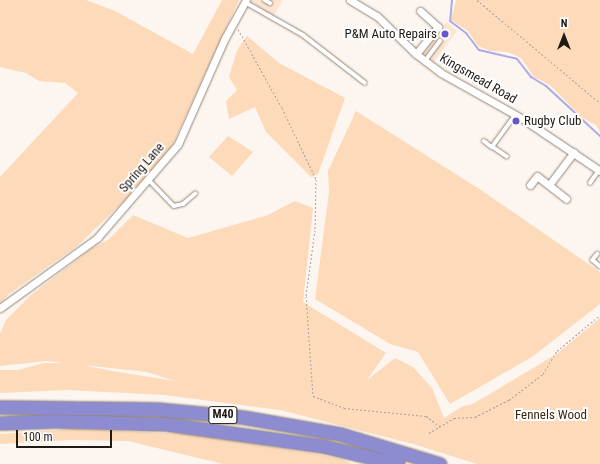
<!DOCTYPE html>
<style>
body{margin:0}
#map{position:relative;width:600px;height:464px;overflow:hidden;background:#fdf6f0;font-family:"Roboto Condensed",sans-serif}
div>[style]{position:absolute}
.built>*{inset:0;background:#fce6d2}
.green>*{inset:0;background:#fcdaba}
.stream>*{height:2px;margin:-1px;padding:0 1px;transform-origin:1px;border-radius:1px;background:#aaaae5}
.path>*{height:1px;margin-top:-0.5px;transform-origin:0;background:repeating-linear-gradient(90deg,#aba49e 0 2px,transparent 0 4px)}
.roads{filter:drop-shadow(0 0 1px #938477) drop-shadow(0 0 1px #938477)}
.lane>*{height:3.5px;margin:-1.75px;padding:0 1.75px;transform-origin:1.75px;border-radius:1.75px;background:#fff}
.street>*{height:7px;margin:-3.5px;padding:0 3.5px;transform-origin:3.5px;border-radius:3.5px;background:#fff}
.highway>*{height:13px;margin:-6.5px;padding:0 6.5px;transform-origin:6.5px;border-radius:6.5px;background:#8d8cd0}
.dots>*{width:11px;height:11px;translate:-50% -50%;box-sizing:border-box;border:2px solid #fff;border-radius:50%}
span{translate:-50% -50%;white-space:nowrap;text-align:center;line-height:1.15;-webkit-text-stroke:4px #fff;paint-order:stroke}
.shield-label span{padding:1px 3px;background:#fff;border:1px solid;border-radius:3px;-webkit-text-stroke-width:0}
.shield-label{font-size:12px;color:#201a15;font-weight:700}
.poi-label{font-size:13px;color:#201a15}
.right{translate:-100% -50%;text-align:right}
.left{translate:0 -50%;text-align:left}
.street-label{font-size:13px;color:#201a15}
.park-label{font-size:13px;color:#3b2711}
.north{position:absolute;left:544px;top:16px;width:40px;height:40px;-webkit-text-stroke:3px #fff;paint-order:stroke;rotate:0deg;font-size:11px;font-weight:700;line-height:16px;text-align:center;color:#201a15}
.north::after{content:'';display:block;margin:auto;width:14px;height:18px;background:#201a15;clip-path:polygon(50% 0,100% 100%,50% 72%,0 100%)}
.scale{position:absolute;left:16px;top:430px;width:96px;height:18px;box-sizing:border-box;border:2px solid #201a15;border-top:0;padding-left:5px;font-size:12px;line-height:14px;white-space:nowrap;color:#201a15;-webkit-text-stroke:3px #fff;paint-order:stroke}
</style>
<div id="map">
<div class="built">
<i style="clip-path:polygon(249px 0,283px 0,273px 17px)"></i>
<i style="clip-path:polygon(447px 22px,457px 31px,434px 62px,422px 51px)"></i>
</div>
<div class="green">
<i style="clip-path:polygon(0 0,86px 0,115px 11px,193px 54px,222px 0,239px 0,172px 146px,123px 205px,123px 202px,76px 247px,9px 294px,0 303px,0 177px,78px 93px,65px 83px,39px 81px,26px 73px,0 67px)"></i>
<i style="clip-path:polygon(456px 0,600px 0,600px 132px,596px 125px,581px 117px,550px 85px,534px 77px,521px 58px,508px 52px,490px 51px,478px 46px,468px 31px,451px 20px)"></i>
<i style="clip-path:polygon(247px 36px,279px 63px,345px 98px,318px 174px,311px 177px,266px 132px,255px 107px,229px 119px,226px 101px,237px 90px,229px 77px,237px 50px)"></i>
<i style="clip-path:polygon(356px 111px,481px 190px,600px 272px,600px 304px,532px 357px,450px 404px,418px 352px,390px 344px,315px 299px,329px 192px,328px 171px)"></i>
<i style="clip-path:polygon(228px 136px,253px 152px,232px 176px,209px 157px)"></i>
<i style="clip-path:polygon(evenodd,295px 201px,313px 208px,303px 302px,386px 353px,367px 380px,395px 358px,413px 367px,432px 388px,444px 418px,463px 406px,473px 404px,558px 353px,600px 318px,600px 464px,477px 464px,413px 444px,280px 410px,164px 395px,67px 390px,0 393px,0 370px,18px 370px,43px 363px,63px 363px,47px 361px,0 366px,0 334px,6px 320px,31px 295px,92px 248px,108px 240px,133px 215px,188px 238px,268px 215px,295px 201px,83px 365px,147px 372px,175px 381px,112px 371px,83px 365px)"></i>
<i style="clip-path:polygon(74px 429px,186px 434px,312px 453px,342px 459px,352px 464px,223px 464px,128px 441px,72px 440px,0 444px,0 434px)"></i>
</div>
<div class="stream">
<i style="left:452px;top:0;width:21px;rotate:95deg"></i>
<i style="left:450px;top:21px;width:20px;rotate:37deg"></i>
<i style="left:466px;top:33px;width:21px;rotate:53deg"></i>
<i style="left:479px;top:50px;width:39px;rotate:13deg"></i>
<i style="left:517px;top:59px;width:23px;rotate:52deg"></i>
<i style="left:531px;top:77px;width:17px;rotate:31deg"></i>
<i style="left:546px;top:86px;width:74px;rotate:42.8deg"></i>
</div>
<div class="path">
<i style="left:477px;top:0;width:160px;rotate:39.9deg"></i>
<i style="left:238px;top:29px;width:90px;rotate:60.9deg"></i>
<i style="left:282px;top:108px;width:79px;rotate:64.4deg"></i>
<i style="left:316px;top:179px;width:51px;rotate:91.1deg"></i>
<i style="left:315px;top:230px;width:67px;rotate:97.8deg"></i>
<i style="left:306px;top:296px;width:100px;rotate:86deg"></i>
<i style="left:313px;top:396px;width:33px;rotate:21deg"></i>
<i style="left:344px;top:408px;width:82px;rotate:5.6deg"></i>
<i style="left:426px;top:416px;width:17px;rotate:36deg"></i>
<i style="left:429px;top:433px;width:29px;rotate:-31deg"></i>
<i style="left:454px;top:418px;width:21px;rotate:-3deg"></i>
<i style="left:475px;top:417px;width:38px;rotate:-27deg"></i>
<i style="left:509px;top:400px;width:43px;rotate:-37.4deg"></i>
<i style="left:543px;top:374px;width:27px;rotate:-59deg"></i>
<i style="left:557px;top:351px;width:56px;rotate:-39.9deg"></i>
</div>
<div class="roads">
<div class="lane">
<i style="left:265px;top:0;width:6px;rotate:31deg"></i>
<i style="left:245px;top:2px;width:67px;rotate:29.6deg"></i>
<i style="left:303px;top:35px;width:78px;rotate:37.7deg"></i>
<i style="left:425px;top:61px;width:25px;rotate:-53deg"></i>
<i style="left:484px;top:141px;width:10px;rotate:37deg"></i>
<i style="left:507px;top:157px;width:18px;rotate:-146deg"></i>
<i style="left:492px;top:147px;width:39px;rotate:-54deg"></i>
<i style="left:148px;top:179px;width:37px;rotate:46deg"></i>
<i style="left:174px;top:206px;width:9px;rotate:-13deg"></i>
<i style="left:183px;top:204px;width:16px;rotate:-40deg"></i>
<i style="left:590px;top:183px;width:16px;rotate:-55deg"></i>
<i style="left:598px;top:254px;width:8px;rotate:130deg"></i>
<i style="left:593px;top:260px;width:9px;rotate:41deg"></i>
</div>
<div class="street">
<i style="left:350px;top:0;width:31px;rotate:31deg"></i>
<i style="left:377px;top:16px;width:54px;rotate:44.3deg"></i>
<i style="left:416px;top:54px;width:31px;rotate:37deg"></i>
<i style="left:441px;top:73px;width:94px;rotate:29.3deg"></i>
<i style="left:523px;top:119px;width:93px;rotate:34deg"></i>
<i style="left:416px;top:54px;width:35px;rotate:-51deg"></i>
<i style="left:438px;top:27px;width:24px;rotate:-138deg"></i>
<i style="left:530px;top:185px;width:11px;rotate:-52deg"></i>
<i style="left:537px;top:176px;width:37px;rotate:38deg"></i>
<i style="left:549px;top:185px;width:41px;rotate:-52.9deg"></i>
<i style="left:0;top:308px;width:120px;rotate:-35.8deg"></i>
<i style="left:97px;top:238px;width:124px;rotate:-49.2deg"></i>
<i style="left:178px;top:144px;width:116px;rotate:-66.1deg"></i>
<i style="left:225px;top:38px;width:43px;rotate:-61.1deg"></i>
</div>
<div class="highway">
<i style="left:0;top:407px;width:156px;rotate:0.7deg"></i>
<i style="left:156px;top:409px;width:86px;rotate:5.3deg"></i>
<i style="left:242px;top:417px;width:99px;rotate:9.8deg"></i>
<i style="left:340px;top:434px;width:104px;rotate:16.7deg"></i>
<i style="left:0;top:423px;width:54px;rotate:-2.1deg"></i>
<i style="left:54px;top:421px;width:112px;rotate:1.5deg"></i>
<i style="left:166px;top:424px;width:159px;rotate:8deg"></i>
<i style="left:323px;top:446px;width:77px;rotate:13.5deg"></i>
</div>
</div>
<div class="dots">
<i style="left:445px;top:34px;background:#6455ce"></i>
<i style="left:516px;top:121px;background:#6455ce"></i>
</div>
<div class="shield-label">
<span style="left:223px;top:415px">M40</span>
</div>
<div class="poi-label">
<span class="right" style="left:437px;top:34px">P&amp;M Auto Repairs</span>
<span class="left" style="left:524px;top:121px">Rugby Club</span>
</div>
<div class="street-label">
<span style="left:478px;top:79px;rotate:30deg">Kingsmead Road</span>
<span style="left:142px;top:168px;rotate:-49deg">Spring Lane</span>
</div>
<div class="park-label">
<span style="left:551px;top:415px">Fennels Wood</span>
</div>
<div class="north">N</div>
<div class="scale">100 m</div>
</div>
